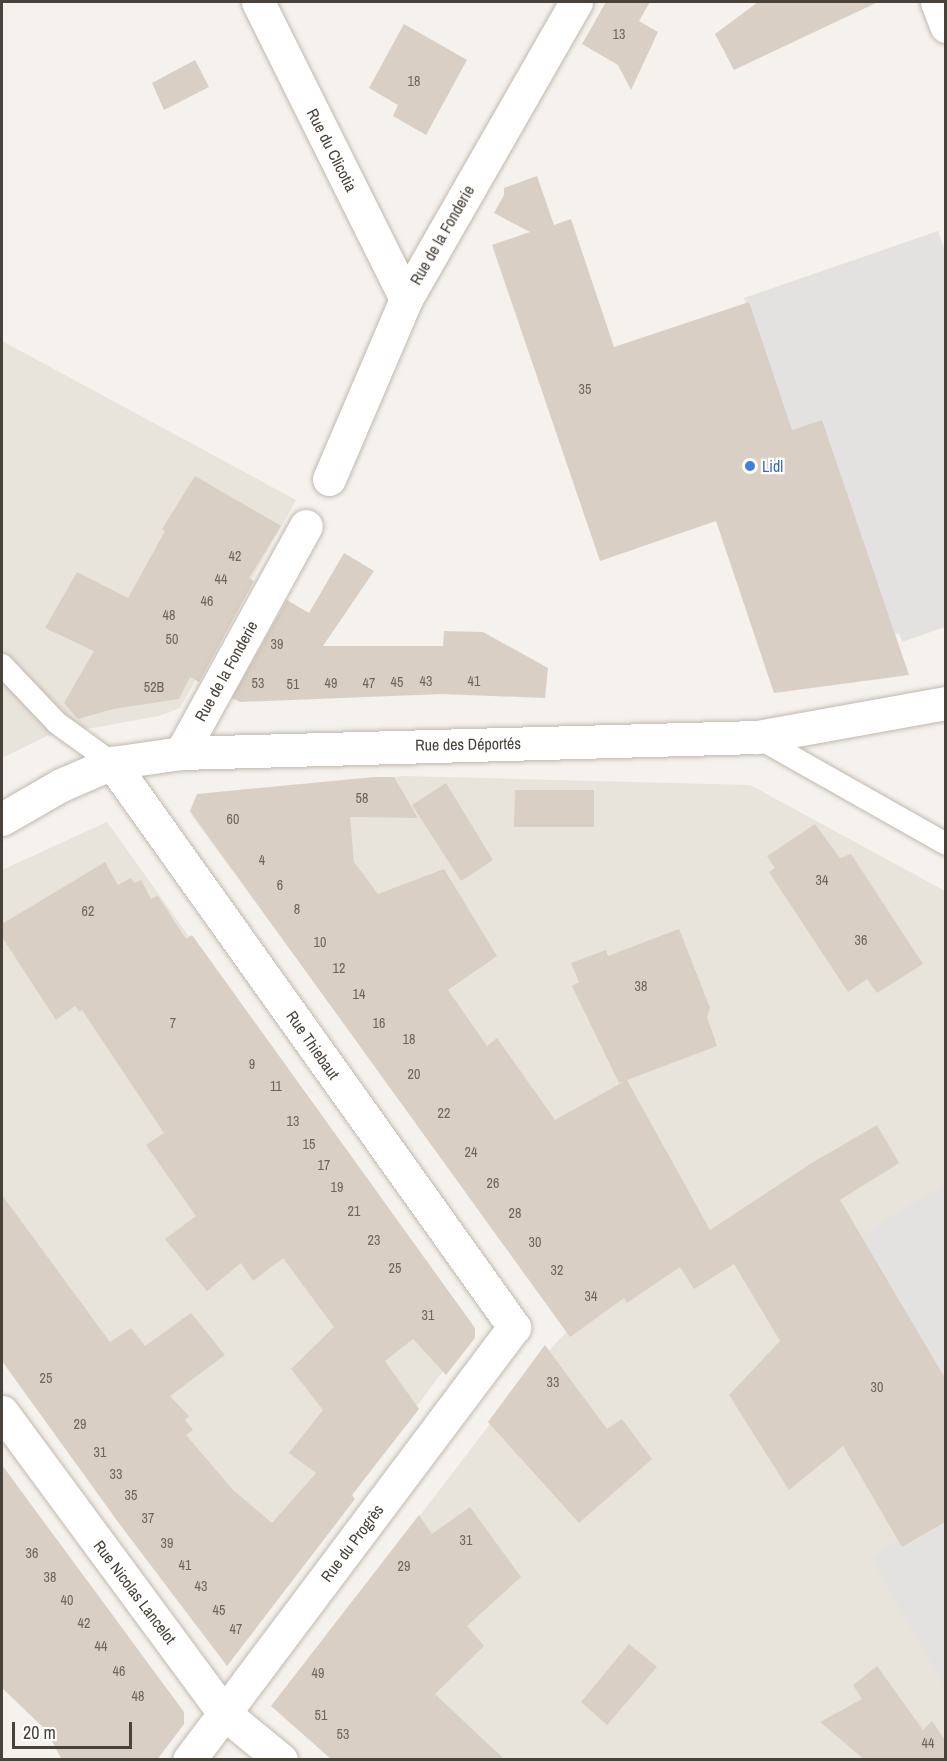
<!DOCTYPE html>
<meta charset="utf-8">
<style>
body{margin:0}
#map{position:relative;width:947px;height:1761px;overflow:hidden;background:#f5f1ec;font-family:"Archivo Narrow",sans-serif}
div>[style]{position:absolute}
.residential>*{inset:0;background:#e8e3db}
.parking>*{inset:0;background:#e4e2e0}
.building>*{inset:0;background:#d9cfc5}
.roads{filter:drop-shadow(0 0 2px #c0b8af) drop-shadow(0 0 2px #c0b8af)}
.lane>*{height:22px;margin:-11px;padding:0 11px;transform-origin:11px;border-radius:11px;background:#fff}
.street>*{height:33px;margin:-16.5px;padding:0 16.5px;transform-origin:16.5px;border-radius:16.5px;background:#fff}
.dots>*{width:16px;height:16px;translate:-50% -50%;box-sizing:border-box;border:3px solid #fff;border-radius:50%}
span{translate:-50% -50%;white-space:nowrap;text-align:center;line-height:1.15;-webkit-text-stroke:4.5px #fff;paint-order:stroke}
.number-label{font-size:14px;color:#6d655d}
.number-label span{-webkit-text-stroke-width:0}
.street-label{font-size:16px;color:#49423a}
.shop-label{font-size:16px;color:#366cbe}
.left{translate:0 -50%;text-align:left}
.frame{position:absolute;inset:0;border:3px solid #49423a;pointer-events:none}
.scale{position:absolute;left:12px;top:1722px;width:120px;height:27px;box-sizing:border-box;border:3px solid #49423a;border-top:0;padding-left:8px;font-size:18px;line-height:21px;white-space:nowrap;color:#49423a;-webkit-text-stroke:4px #fff;paint-order:stroke}
</style>
<div id="map">
<div class="residential">
<i style="clip-path:polygon(2px 341px,296px 500px,180px 708px,159px 716px,47px 736px,2px 758px)"></i>
<i style="clip-path:polygon(403px 776px,750px 785px,945px 891px,945px 1759px,338px 1759px,274px 1706px,533px 1368px,568px 1330px,190px 813px,201px 796px)"></i>
<i style="clip-path:polygon(107px 822px,472px 1332px,230px 1658px,2px 1353px,2px 870px)"></i>
</div>
<div class="parking">
<i style="clip-path:polygon(938px 231px,946px 254px,945px 627px,902px 642px,899px 633px,865px 644px,744px 298px)"></i>
<i style="clip-path:polygon(945px 1184px,945px 1377px,861px 1236px)"></i>
<i style="clip-path:polygon(945px 1509px,945px 1687px,871px 1558px)"></i>
</div>
<div class="building">
<i style="clip-path:polygon(606px 2px,650px 2px,639px 21px,658px 32px,631px 90px,618px 65px,582px 44px)"></i>
<i style="clip-path:polygon(758px 2px,878px 2px,734px 70px,715px 34px)"></i>
<i style="clip-path:polygon(404px 24px,467px 60px,426px 135px,393px 116px,398px 105px,369px 88px)"></i>
<i style="clip-path:polygon(195px 60px,209px 87px,164px 110px,152px 83px)"></i>
<i style="clip-path:polygon(537px 176px,554px 225px,571px 219px,614px 347px,749px 302px,792px 430px,822px 420px,909px 675px,774px 693px,716px 521px,600px 561px,492px 245px,530px 232px,494px 213px,504px 195px,504px 188px)"></i>
<i style="clip-path:polygon(195px 476px,281px 526px,249px 578px,254px 581px,199px 682px,190px 677px,179px 699px,113px 709px,78px 719px,64px 703px,94px 651px,45px 628px,77px 572px,128px 598px,165px 531px,162px 529px)"></i>
<i style="clip-path:polygon(344px 553px,374px 571px,323px 646px,443px 646px,444px 631px,483px 632px,548px 668px,545px 698px,442px 694px,240px 702px,232px 698px,287px 600px,309px 613px)"></i>
<i style="clip-path:polygon(374px 777px,394px 777px,418px 818px,350px 817px,354px 862px,378px 894px,444px 869px,497px 956px,448px 990px,487px 1046px,497px 1038px,555px 1120px,625px 1081px,619px 1083px,572px 986px,579px 982px,571px 963px,606px 950px,608px 956px,679px 929px,710px 1008px,707px 1017px,717px 1046px,627px 1080px,710px 1230px,815px 1161px,877px 1125px,899px 1163px,840px 1200px,945px 1378px,945px 1522px,902px 1547px,843px 1446px,789px 1490px,729px 1395px,780px 1341px,734px 1264px,694px 1289px,680px 1267px,627px 1303px,624px 1298px,570px 1337px,190px 811px,197px 794px)"></i>
<i style="clip-path:polygon(446px 783px,493px 860px,461px 881px,412px 805px)"></i>
<i style="clip-path:polygon(515px 790px,594px 790px,594px 827px,514px 827px)"></i>
<i style="clip-path:polygon(815px 824px,840px 858px,851px 854px,923px 964px,877px 993px,867px 979px,848px 992px,769px 872px,775px 868px,767px 856px)"></i>
<i style="clip-path:polygon(105px 862px,118px 885px,131px 878px,134px 883px,141px 880px,151px 899px,158px 896px,186px 939px,192px 935px,475px 1328px,475px 1338px,446px 1375px,413px 1339px,385px 1361px,419px 1409px,352px 1495px,355px 1499px,227px 1666px,118px 1522px,2px 1361px,2px 1195px,110px 1342px,131px 1328px,145px 1346px,191px 1313px,225px 1355px,170px 1396px,189px 1416px,185px 1420px,193px 1430px,186px 1435px,233px 1490px,272px 1523px,316px 1473px,289px 1453px,323px 1410px,291px 1369px,334px 1327px,283px 1258px,253px 1281px,241px 1263px,207px 1291px,165px 1239px,196px 1216px,146px 1145px,164px 1133px,82px 1010px,79px 1012px,75px 1006px,56px 1020px,2px 937px,2px 924px)"></i>
<i style="clip-path:polygon(545px 1345px,607px 1429px,622px 1419px,652px 1459px,579px 1523px,488px 1422px)"></i>
<i style="clip-path:polygon(2px 1465px,184px 1712px,184px 1724px,157px 1760px,62px 1760px,46px 1730px,2px 1688px)"></i>
<i style="clip-path:polygon(470px 1507px,521px 1577px,467px 1626px,484px 1646px,435px 1694px,505px 1760px,332px 1760px,271px 1706px,419px 1515px,432px 1534px)"></i>
<i style="clip-path:polygon(629px 1644px,657px 1667px,607px 1725px,581px 1702px)"></i>
<i style="clip-path:polygon(877px 1666px,923px 1730px,932px 1721px,945px 1740px,945px 1760px,865px 1760px,820px 1722px,862px 1699px,853px 1685px)"></i>
</div>
<div class="roads">
<div class="lane">
<i style="left:2px;top:665px;width:80px;rotate:46.5deg"></i>
<i style="left:57px;top:723px;width:68px;rotate:36deg"></i>
<i style="left:757px;top:737px;width:217px;rotate:29.5deg"></i>
</div>
<div class="street">
<i style="left:258px;top:2px;width:332px;rotate:63.5deg"></i>
<i style="left:937px;top:2px;width:26px;rotate:69deg"></i>
<i style="left:329px;top:479px;width:196px;rotate:-66.8deg"></i>
<i style="left:406px;top:299px;width:342px;rotate:-60.2deg"></i>
<i style="left:181px;top:753px;width:259px;rotate:-61.2deg"></i>
<i style="left:112px;top:763px;width:693px;rotate:54.52deg"></i>
<i style="left:514px;top:1327px;width:541px;rotate:126.89deg"></i>
<i style="left:2px;top:819px;width:68px;rotate:-30deg"></i>
<i style="left:61px;top:785px;width:56px;rotate:-23.3deg"></i>
<i style="left:112px;top:763px;width:70px;rotate:-8.2deg"></i>
<i style="left:181px;top:753px;width:576px;rotate:-1.59deg"></i>
<i style="left:757px;top:737px;width:192px;rotate:-10.2deg"></i>
<i style="left:2px;top:1412px;width:374px;rotate:53.6deg"></i>
<i style="left:224px;top:1713px;width:74px;rotate:39.5deg"></i>
</div>
</div>
<div class="dots">
<i style="left:750px;top:466px;background:#3f7fe0"></i>
</div>
<div class="number-label">
<span style="left:619px;top:34px">13</span>
<span style="left:414px;top:81px">18</span>
<span style="left:585px;top:389px">35</span>
<span style="left:235px;top:556px">42</span>
<span style="left:221px;top:579px">44</span>
<span style="left:207px;top:601px">46</span>
<span style="left:169px;top:615px">48</span>
<span style="left:172px;top:639px">50</span>
<span style="left:277px;top:644px">39</span>
<span style="left:426px;top:681px">43</span>
<span style="left:474px;top:681px">41</span>
<span style="left:397px;top:682px">45</span>
<span style="left:258px;top:683px">53</span>
<span style="left:331px;top:683px">49</span>
<span style="left:369px;top:683px">47</span>
<span style="left:293px;top:684px">51</span>
<span style="left:154px;top:687px">52B</span>
<span style="left:362px;top:798px">58</span>
<span style="left:233px;top:819px">60</span>
<span style="left:262px;top:860px">4</span>
<span style="left:822px;top:880px">34</span>
<span style="left:280px;top:885px">6</span>
<span style="left:297px;top:909px">8</span>
<span style="left:88px;top:911px">62</span>
<span style="left:861px;top:940px">36</span>
<span style="left:320px;top:942px">10</span>
<span style="left:339px;top:968px">12</span>
<span style="left:641px;top:986px">38</span>
<span style="left:359px;top:994px">14</span>
<span style="left:173px;top:1023px">7</span>
<span style="left:379px;top:1023px">16</span>
<span style="left:409px;top:1039px">18</span>
<span style="left:252px;top:1064px">9</span>
<span style="left:414px;top:1074px">20</span>
<span style="left:276px;top:1086px">11</span>
<span style="left:444px;top:1113px">22</span>
<span style="left:293px;top:1121px">13</span>
<span style="left:309px;top:1144px">15</span>
<span style="left:471px;top:1152px">24</span>
<span style="left:324px;top:1165px">17</span>
<span style="left:493px;top:1183px">26</span>
<span style="left:337px;top:1187px">19</span>
<span style="left:354px;top:1211px">21</span>
<span style="left:515px;top:1213px">28</span>
<span style="left:374px;top:1240px">23</span>
<span style="left:535px;top:1242px">30</span>
<span style="left:395px;top:1268px">25</span>
<span style="left:557px;top:1270px">32</span>
<span style="left:591px;top:1296px">34</span>
<span style="left:428px;top:1315px">31</span>
<span style="left:46px;top:1378px">25</span>
<span style="left:553px;top:1382px">33</span>
<span style="left:877px;top:1387px">30</span>
<span style="left:80px;top:1424px">29</span>
<span style="left:100px;top:1452px">31</span>
<span style="left:116px;top:1474px">33</span>
<span style="left:131px;top:1495px">35</span>
<span style="left:148px;top:1518px">37</span>
<span style="left:466px;top:1540px">31</span>
<span style="left:167px;top:1543px">39</span>
<span style="left:32px;top:1553px">36</span>
<span style="left:185px;top:1565px">41</span>
<span style="left:404px;top:1566px">29</span>
<span style="left:50px;top:1577px">38</span>
<span style="left:201px;top:1586px">43</span>
<span style="left:67px;top:1600px">40</span>
<span style="left:219px;top:1610px">45</span>
<span style="left:84px;top:1623px">42</span>
<span style="left:236px;top:1629px">47</span>
<span style="left:101px;top:1646px">44</span>
<span style="left:119px;top:1671px">46</span>
<span style="left:318px;top:1673px">49</span>
<span style="left:138px;top:1696px">48</span>
<span style="left:321px;top:1715px">51</span>
<span style="left:343px;top:1734px">53</span>
<span style="left:928px;top:1743px">44</span>
</div>
<div class="street-label">
<span style="left:332px;top:150px;rotate:63deg">Rue du Clicotia</span>
<span style="left:442px;top:235px;rotate:-60deg">Rue de la Fonderie</span>
<span style="left:226px;top:671px;rotate:-61deg">Rue de la Fonderie</span>
<span style="left:468px;top:744px;rotate:-1deg">Rue des Déportés</span>
<span style="left:313px;top:1045px;rotate:55deg">Rue Thiebaut</span>
<span style="left:352px;top:1543px;rotate:-53deg">Rue du Progrès</span>
<span style="left:135px;top:1592px;rotate:53deg">Rue Nicolas Lancelot</span>
</div>
<div class="shop-label">
<span class="left" style="left:762px;top:466px">Lidl</span>
</div>
<div class="frame"></div>
<div class="scale">20 m</div>
</div>
